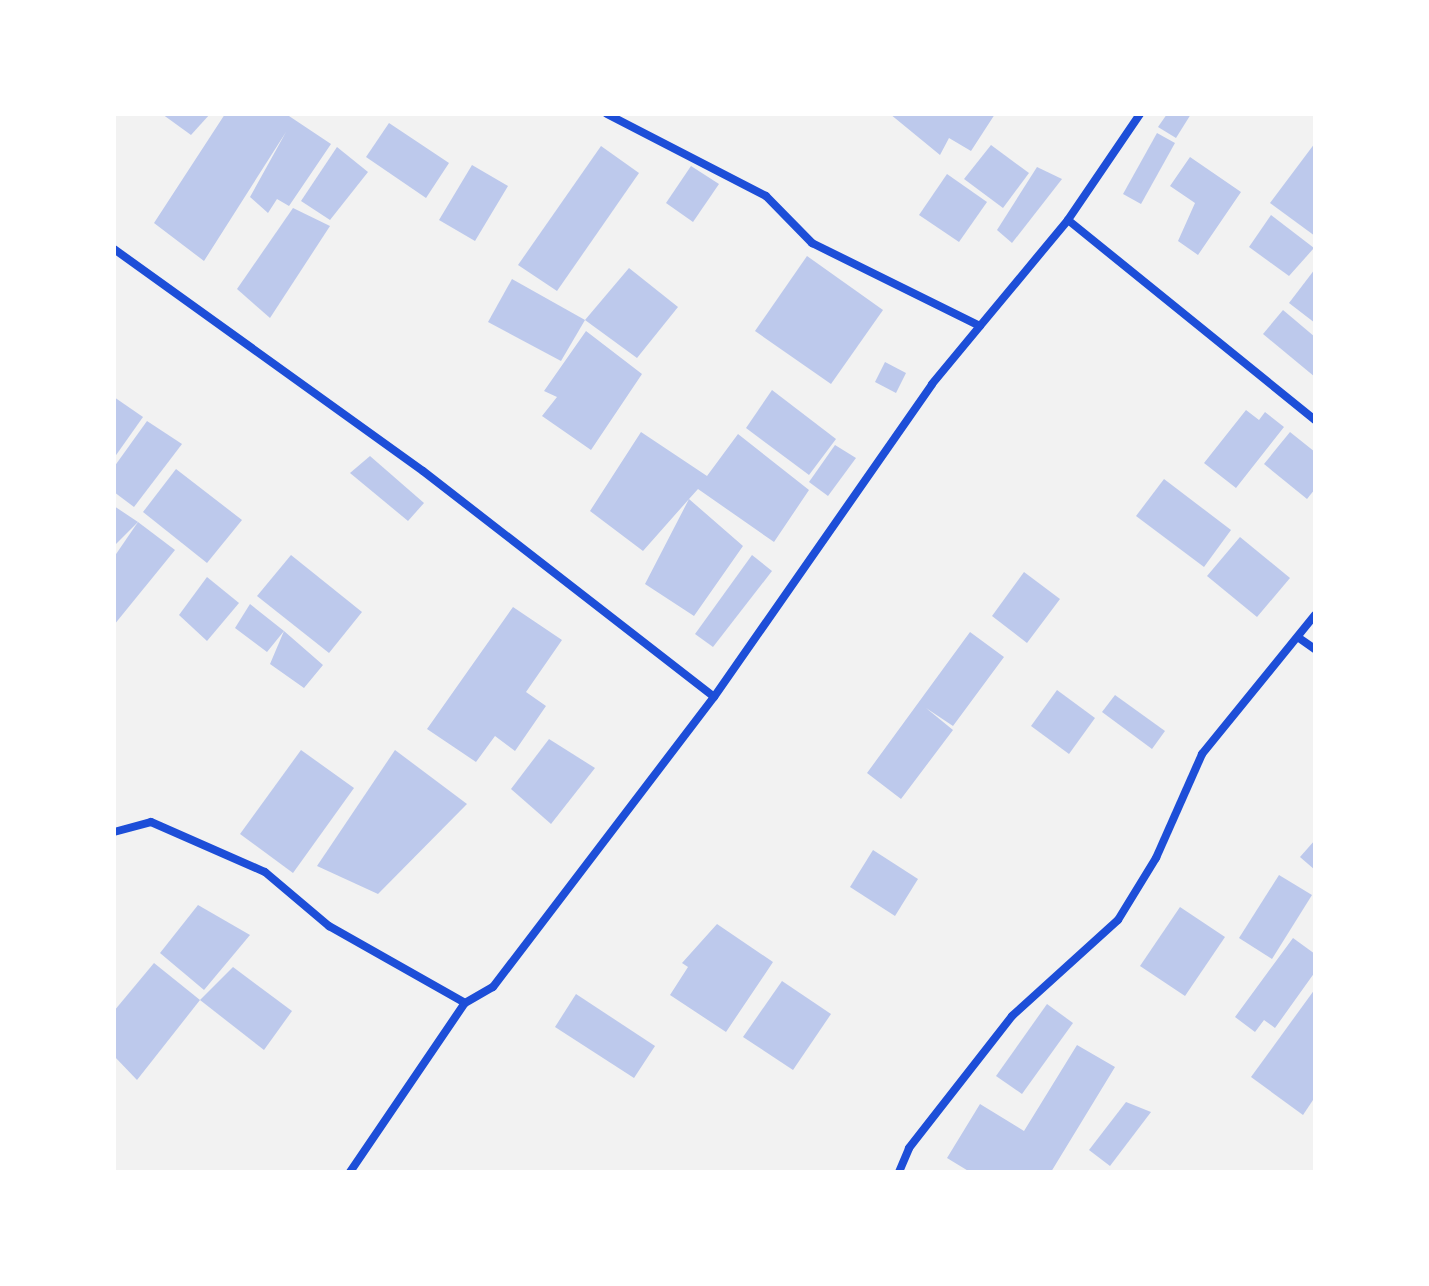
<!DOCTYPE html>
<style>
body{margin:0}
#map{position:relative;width:1429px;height:1286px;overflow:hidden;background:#f2f2f2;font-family:Mulish,sans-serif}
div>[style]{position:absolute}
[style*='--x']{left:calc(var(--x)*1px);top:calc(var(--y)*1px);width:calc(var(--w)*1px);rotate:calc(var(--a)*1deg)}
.building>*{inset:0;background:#bdc9ec}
.minor>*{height:8px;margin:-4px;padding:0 4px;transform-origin:4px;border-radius:4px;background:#1d4ed8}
span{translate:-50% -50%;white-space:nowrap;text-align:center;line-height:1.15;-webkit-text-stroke:6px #fff;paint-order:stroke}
.frame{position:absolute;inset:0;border:116px solid #fff;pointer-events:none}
</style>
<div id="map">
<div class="building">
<i style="clip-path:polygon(162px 114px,210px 114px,191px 135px)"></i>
<i style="clip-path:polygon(225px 114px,286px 114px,331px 144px,289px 206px,277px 199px,268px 213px,250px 197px,286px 132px,204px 261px,154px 223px)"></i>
<i style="clip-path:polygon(890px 114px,995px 114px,971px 151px,949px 138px,940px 155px)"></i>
<i style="clip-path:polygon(1167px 114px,1191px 114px,1176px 138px,1158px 127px)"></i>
<i style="clip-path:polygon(389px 123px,449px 163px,426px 198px,366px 157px)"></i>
<i style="clip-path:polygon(1157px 133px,1175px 143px,1141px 204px,1123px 194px)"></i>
<i style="clip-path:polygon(1315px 143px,1315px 236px,1270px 203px)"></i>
<i style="clip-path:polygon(991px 145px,1029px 173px,1003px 208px,964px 179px)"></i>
<i style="clip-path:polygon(601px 146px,639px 173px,557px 291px,518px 265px)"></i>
<i style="clip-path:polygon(337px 147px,368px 172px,330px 220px,301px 201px)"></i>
<i style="clip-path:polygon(1190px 157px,1241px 192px,1198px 255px,1178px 241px,1195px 203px,1170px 186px)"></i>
<i style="clip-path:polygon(472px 165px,508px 186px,475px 241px,439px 220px)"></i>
<i style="clip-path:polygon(691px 166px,719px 184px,693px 222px,666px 203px)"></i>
<i style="clip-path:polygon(1037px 167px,1062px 179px,1012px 243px,997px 230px)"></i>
<i style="clip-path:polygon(947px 174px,987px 202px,959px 242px,919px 215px)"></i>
<i style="clip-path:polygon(293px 208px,330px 226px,270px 318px,237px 289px)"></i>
<i style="clip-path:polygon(1271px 215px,1314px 248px,1289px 276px,1249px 247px)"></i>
<i style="clip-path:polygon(807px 256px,883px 310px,831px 384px,755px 331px)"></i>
<i style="clip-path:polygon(629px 268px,678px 307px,637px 358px,585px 320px)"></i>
<i style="clip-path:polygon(1315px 269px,1315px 323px,1289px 303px)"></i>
<i style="clip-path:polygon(512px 279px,585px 320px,561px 361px,488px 322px)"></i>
<i style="clip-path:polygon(1283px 310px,1315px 337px,1315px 377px,1263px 334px)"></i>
<i style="clip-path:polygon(586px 331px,642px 374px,591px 450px,542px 416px,557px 397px,544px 391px)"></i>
<i style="clip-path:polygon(885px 362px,906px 373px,896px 393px,875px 382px)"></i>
<i style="clip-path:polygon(772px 390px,836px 439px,809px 475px,746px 428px)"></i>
<i style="clip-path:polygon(114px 397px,143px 417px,114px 458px)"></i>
<i style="clip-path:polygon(1246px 410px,1259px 420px,1265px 412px,1284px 427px,1236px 488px,1204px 463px)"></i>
<i style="clip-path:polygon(147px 421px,182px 444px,134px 507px,114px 492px,114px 467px)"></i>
<i style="clip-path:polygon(641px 432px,707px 476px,738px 434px,809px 490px,774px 542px,698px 489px,689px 499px,743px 546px,694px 616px,645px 584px,689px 499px,643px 551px,590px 511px)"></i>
<i style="clip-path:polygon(1290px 432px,1315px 452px,1315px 489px,1307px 499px,1264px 464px)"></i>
<i style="clip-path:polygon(835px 445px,856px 458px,828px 496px,809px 482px)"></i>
<i style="clip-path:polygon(370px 456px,424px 503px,408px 521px,350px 473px)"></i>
<i style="clip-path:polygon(176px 469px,242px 520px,207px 563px,143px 512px)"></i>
<i style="clip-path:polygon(1164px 479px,1231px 530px,1204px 567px,1136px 516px)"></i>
<i style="clip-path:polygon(114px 506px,138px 522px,114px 546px)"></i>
<i style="clip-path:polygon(138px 522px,175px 550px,114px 625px,114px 557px)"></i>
<i style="clip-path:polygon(1240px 537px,1290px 578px,1257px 617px,1207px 576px)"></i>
<i style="clip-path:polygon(291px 555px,362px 612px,329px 653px,257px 596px)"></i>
<i style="clip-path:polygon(752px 555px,772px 571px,713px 647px,695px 634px)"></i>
<i style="clip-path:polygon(1024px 572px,1060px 599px,1027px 643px,992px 616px)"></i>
<i style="clip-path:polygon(207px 577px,239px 603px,207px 641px,179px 615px)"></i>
<i style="clip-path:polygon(250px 604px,284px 631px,323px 665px,304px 688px,270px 664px,284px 631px,267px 652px,235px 628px)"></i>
<i style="clip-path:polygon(513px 607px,562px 640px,526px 692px,546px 706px,515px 751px,495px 736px,476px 762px,427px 729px)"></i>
<i style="clip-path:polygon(970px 632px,1004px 657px,953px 726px,926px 708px,953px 730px,901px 799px,867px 773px)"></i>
<i style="clip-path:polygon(1057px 690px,1095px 718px,1069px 754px,1031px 726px)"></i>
<i style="clip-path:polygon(1115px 695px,1165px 731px,1152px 749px,1102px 712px)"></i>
<i style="clip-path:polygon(549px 739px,595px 768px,551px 824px,511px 789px)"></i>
<i style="clip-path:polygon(301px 750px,354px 788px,293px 873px,240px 834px)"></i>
<i style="clip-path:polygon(395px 750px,467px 804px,378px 894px,317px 866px)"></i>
<i style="clip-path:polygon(1315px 840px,1315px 870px,1300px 857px)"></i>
<i style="clip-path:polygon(873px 850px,918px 879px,895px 916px,850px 887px)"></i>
<i style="clip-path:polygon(1279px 875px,1312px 895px,1272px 959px,1239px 938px)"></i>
<i style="clip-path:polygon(198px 905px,250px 935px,204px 990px,160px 953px)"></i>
<i style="clip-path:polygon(1180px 907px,1225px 937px,1185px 996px,1140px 966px)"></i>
<i style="clip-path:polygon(717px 924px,773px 962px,726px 1032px,670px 995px,688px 967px,682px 963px)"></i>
<i style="clip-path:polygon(1293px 938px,1315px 954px,1315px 972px,1275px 1028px,1264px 1020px,1255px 1032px,1235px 1017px)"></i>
<i style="clip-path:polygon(154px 963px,200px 1000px,137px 1080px,114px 1056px,114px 1011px)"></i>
<i style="clip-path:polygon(233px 967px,292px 1011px,264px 1050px,200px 1000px)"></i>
<i style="clip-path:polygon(782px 981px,831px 1014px,793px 1070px,743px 1037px)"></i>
<i style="clip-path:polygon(1315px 989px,1315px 1097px,1303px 1115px,1251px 1077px)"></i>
<i style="clip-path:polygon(576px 994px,655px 1046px,634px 1078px,555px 1027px)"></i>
<i style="clip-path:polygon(1047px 1004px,1073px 1023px,1022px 1094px,996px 1076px)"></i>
<i style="clip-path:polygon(1077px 1045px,1115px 1067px,1051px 1172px,970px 1172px,947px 1158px,980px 1104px,1024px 1131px)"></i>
<i style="clip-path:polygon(1126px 1102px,1151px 1112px,1110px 1166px,1089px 1150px)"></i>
</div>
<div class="minor">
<i style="--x:607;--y:114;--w:179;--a:27.3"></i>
<i style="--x:766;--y:196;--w:66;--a:45.6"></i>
<i style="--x:812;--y:243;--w:187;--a:26.3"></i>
<i style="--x:980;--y:326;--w:138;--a:-50.3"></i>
<i style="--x:1140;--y:114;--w:128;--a:124.2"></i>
<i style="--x:1068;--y:220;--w:318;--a:39"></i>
<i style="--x:114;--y:249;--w:380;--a:35.7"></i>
<i style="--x:423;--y:471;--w:368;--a:37.8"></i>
<i style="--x:1299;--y:638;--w:19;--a:35"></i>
<i style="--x:114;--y:832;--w:38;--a:-15"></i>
<i style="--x:151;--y:822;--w:124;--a:23.7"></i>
<i style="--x:265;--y:872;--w:84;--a:40.2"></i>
<i style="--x:329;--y:926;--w:156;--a:29.5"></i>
<i style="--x:465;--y:1003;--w:32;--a:-30"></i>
<i style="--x:493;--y:987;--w:365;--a:-52.7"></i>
<i style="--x:714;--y:697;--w:381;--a:-55.1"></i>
<i style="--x:932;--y:384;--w:75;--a:-50.4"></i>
<i style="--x:350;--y:1172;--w:204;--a:-55.8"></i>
<i style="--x:899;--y:1172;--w:26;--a:-67"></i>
<i style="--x:909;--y:1148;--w:167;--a:-52"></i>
<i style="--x:1012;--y:1016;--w:143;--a:-42.2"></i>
<i style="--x:1118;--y:920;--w:73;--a:-58.5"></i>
<i style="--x:1156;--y:858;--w:114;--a:-66.1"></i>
<i style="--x:1202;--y:754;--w:179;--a:-50.9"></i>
</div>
<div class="frame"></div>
</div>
